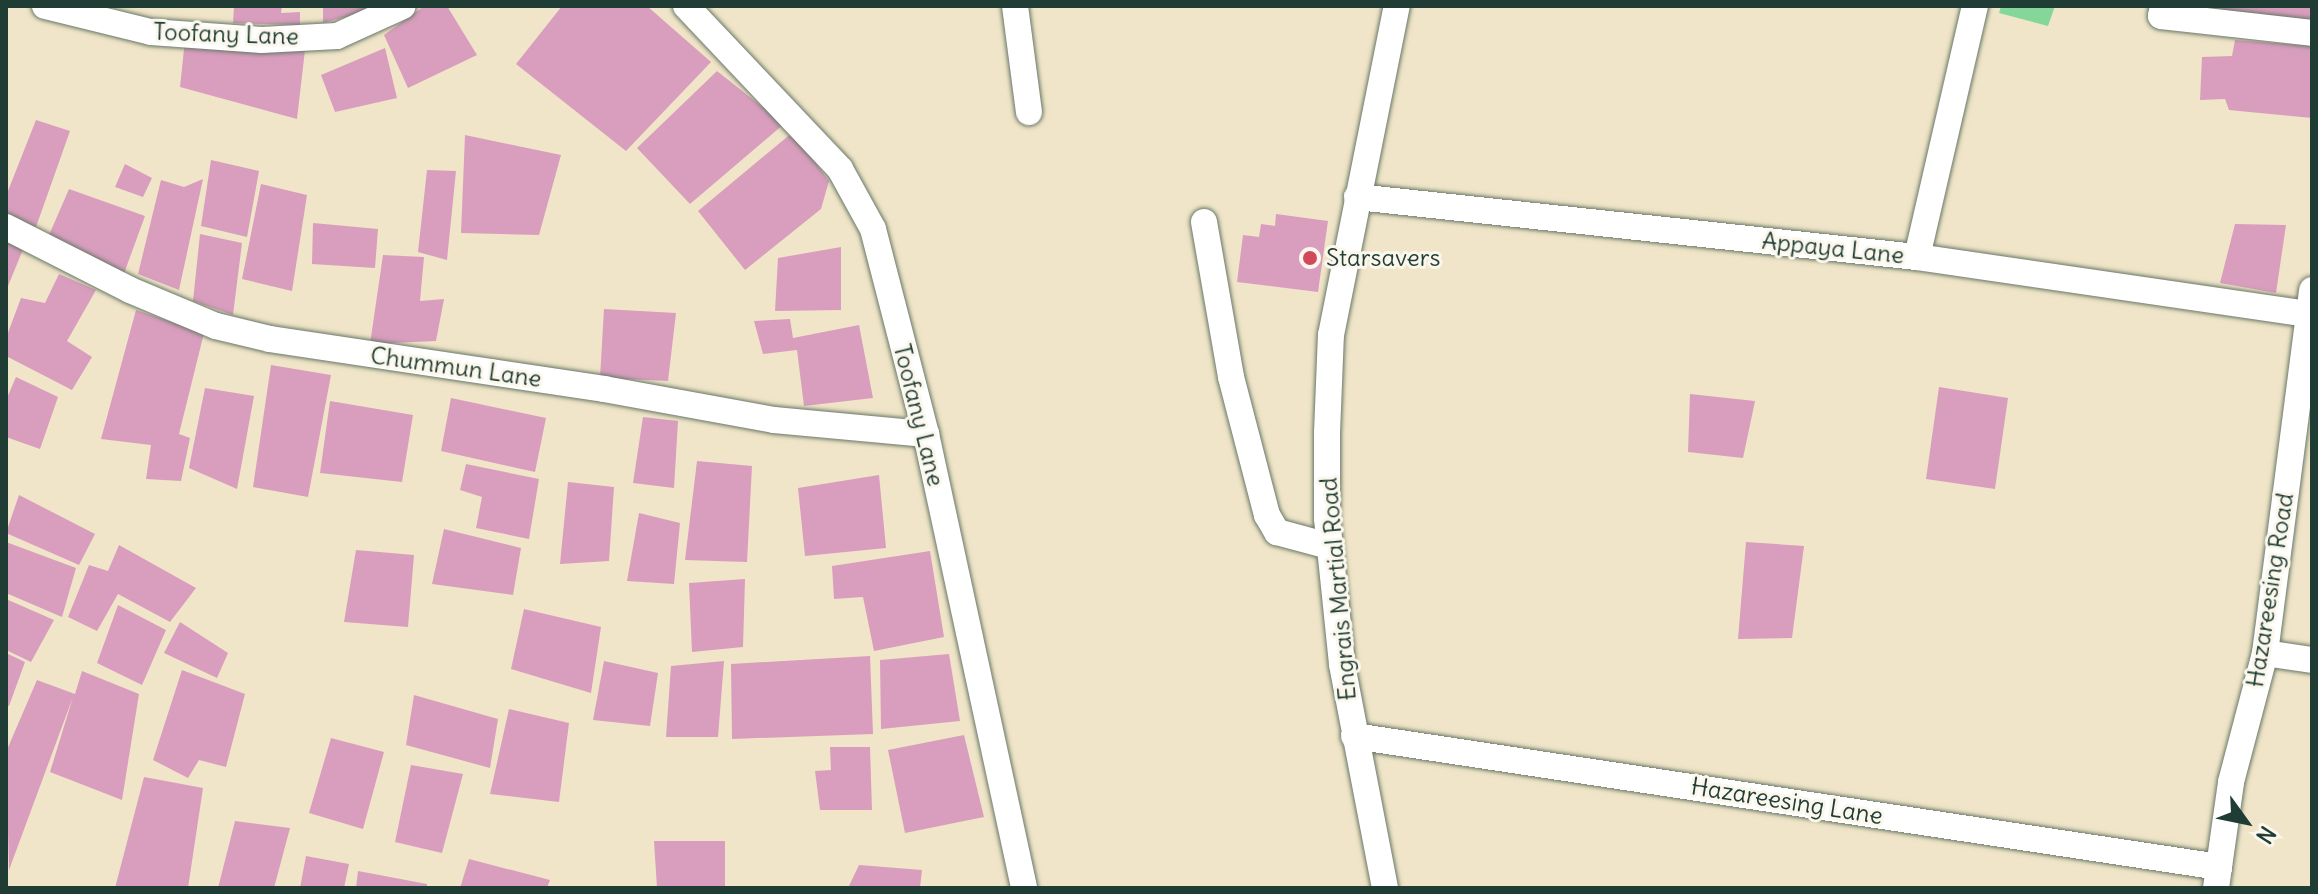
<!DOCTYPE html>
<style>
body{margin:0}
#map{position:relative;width:2318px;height:894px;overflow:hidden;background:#f0e5c8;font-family:Delius,sans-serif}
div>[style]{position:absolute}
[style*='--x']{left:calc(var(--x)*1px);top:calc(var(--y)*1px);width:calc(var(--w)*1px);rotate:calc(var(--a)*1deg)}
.green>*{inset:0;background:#84d799}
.building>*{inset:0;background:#d99ebe}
.roads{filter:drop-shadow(0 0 2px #687868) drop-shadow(0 0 2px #687868)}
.minor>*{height:26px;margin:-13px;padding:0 13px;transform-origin:13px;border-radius:13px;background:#fff}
.dots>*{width:22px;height:22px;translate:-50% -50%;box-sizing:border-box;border:4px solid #fbf7ec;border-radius:50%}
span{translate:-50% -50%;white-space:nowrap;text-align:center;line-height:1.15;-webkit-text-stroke:6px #fbf7ec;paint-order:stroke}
.street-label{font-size:24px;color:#1f3d34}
.poi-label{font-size:24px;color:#1f3d34}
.left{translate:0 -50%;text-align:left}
.frame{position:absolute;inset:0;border:8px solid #1f3d34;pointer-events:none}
.north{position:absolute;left:2206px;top:782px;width:80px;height:80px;-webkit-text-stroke:6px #fbf7ec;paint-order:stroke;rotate:123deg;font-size:22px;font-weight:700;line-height:32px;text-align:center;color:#1f3d34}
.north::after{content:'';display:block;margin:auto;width:28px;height:36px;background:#1f3d34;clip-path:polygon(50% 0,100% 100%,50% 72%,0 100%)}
</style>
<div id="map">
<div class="green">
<i style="clip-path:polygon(2001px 6px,2055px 6px,2048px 26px,1999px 13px)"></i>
</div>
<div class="building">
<i style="clip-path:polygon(234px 6px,282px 6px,281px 13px,300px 12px,300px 25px,233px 23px)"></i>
<i style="clip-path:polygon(323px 6px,386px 6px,323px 23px)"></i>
<i style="clip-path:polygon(424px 6px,447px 6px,477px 55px,408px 88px,384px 35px)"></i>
<i style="clip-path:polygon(562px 6px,647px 6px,711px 62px,626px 151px,516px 64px)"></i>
<i style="clip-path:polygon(2184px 6px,2312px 6px,2312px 29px)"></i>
<i style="clip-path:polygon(185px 40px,305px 50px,297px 119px,180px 87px)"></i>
<i style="clip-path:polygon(2235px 40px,2312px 46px,2312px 118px,2229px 110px,2225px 99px,2200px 100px,2202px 57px,2232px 56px)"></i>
<i style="clip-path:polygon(385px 48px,397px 98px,335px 112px,321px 75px)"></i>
<i style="clip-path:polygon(717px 71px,784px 124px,690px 204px,637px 148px)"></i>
<i style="clip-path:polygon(36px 120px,70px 131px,36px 227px,6px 217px,6px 196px)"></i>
<i style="clip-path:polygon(793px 132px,829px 181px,821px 209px,745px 270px,698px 211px)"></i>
<i style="clip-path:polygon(465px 135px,561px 155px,539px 235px,461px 233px)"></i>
<i style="clip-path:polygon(211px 160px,259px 171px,247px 237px,201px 226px)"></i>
<i style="clip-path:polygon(125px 164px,152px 178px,143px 197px,115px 187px)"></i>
<i style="clip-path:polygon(427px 170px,456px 171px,447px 260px,418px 252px)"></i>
<i style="clip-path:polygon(203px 179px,179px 290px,138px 274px,161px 180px,184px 187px)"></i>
<i style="clip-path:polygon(261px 184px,307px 195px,292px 291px,242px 279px)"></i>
<i style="clip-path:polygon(69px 189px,145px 216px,122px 279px,46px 242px)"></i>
<i style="clip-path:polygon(1276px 214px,1328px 221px,1318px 292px,1237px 282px,1243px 235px,1259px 237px,1261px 224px,1275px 226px)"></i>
<i style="clip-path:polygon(313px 223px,378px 229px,375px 268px,312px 264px)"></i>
<i style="clip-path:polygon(2235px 224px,2286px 225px,2276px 293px,2220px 283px)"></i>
<i style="clip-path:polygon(200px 234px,242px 243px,233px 315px,193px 301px)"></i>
<i style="clip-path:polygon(6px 239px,24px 247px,6px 291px)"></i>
<i style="clip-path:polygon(841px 247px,841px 310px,775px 311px,778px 258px)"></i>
<i style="clip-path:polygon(383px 255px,424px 257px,420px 301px,444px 299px,436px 341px,370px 344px)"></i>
<i style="clip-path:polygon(59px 274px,96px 290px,67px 341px,92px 357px,72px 390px,6px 356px,6px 338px,21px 298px,45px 303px)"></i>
<i style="clip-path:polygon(604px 309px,676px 313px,668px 381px,600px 378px)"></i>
<i style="clip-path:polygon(136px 310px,204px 333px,179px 434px,190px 438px,181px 481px,146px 479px,151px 445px,101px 439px)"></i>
<i style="clip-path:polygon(790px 319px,793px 338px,859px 325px,873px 398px,804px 406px,797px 350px,763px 354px,754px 321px)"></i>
<i style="clip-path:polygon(271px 365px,331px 375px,308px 497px,253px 487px)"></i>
<i style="clip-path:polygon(16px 377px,58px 397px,40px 449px,6px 437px,6px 400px)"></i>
<i style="clip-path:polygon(1939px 387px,2008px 398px,1995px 489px,1926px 479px)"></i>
<i style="clip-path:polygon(205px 388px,254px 396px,237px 489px,189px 468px)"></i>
<i style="clip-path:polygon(1690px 394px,1755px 401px,1743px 458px,1688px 452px)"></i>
<i style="clip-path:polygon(451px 398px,546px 418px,535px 472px,441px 451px)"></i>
<i style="clip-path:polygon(330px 401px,413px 415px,402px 482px,320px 473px)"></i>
<i style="clip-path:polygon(643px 417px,678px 421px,674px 488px,633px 483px)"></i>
<i style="clip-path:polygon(697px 461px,752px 466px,747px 562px,685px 560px)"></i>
<i style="clip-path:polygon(466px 464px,539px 479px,529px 539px,476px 528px,482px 497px,460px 490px)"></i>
<i style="clip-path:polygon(879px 475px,886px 548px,805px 556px,798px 488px)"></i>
<i style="clip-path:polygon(568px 482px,614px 487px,609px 561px,560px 564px)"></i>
<i style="clip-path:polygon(19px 495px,95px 534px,79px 565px,6px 533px)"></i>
<i style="clip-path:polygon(639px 513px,680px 523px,674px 584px,627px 581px)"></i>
<i style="clip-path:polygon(444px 529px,521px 548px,513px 595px,432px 584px)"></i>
<i style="clip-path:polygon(6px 542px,76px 568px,62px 617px,6px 593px)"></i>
<i style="clip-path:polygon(1746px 542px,1804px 546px,1792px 638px,1738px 639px)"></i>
<i style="clip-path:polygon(119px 545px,196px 588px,170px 622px,118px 594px,97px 631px,68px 617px,89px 565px,108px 571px)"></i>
<i style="clip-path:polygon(356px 550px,414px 555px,408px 627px,344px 622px)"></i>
<i style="clip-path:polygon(930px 551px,944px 637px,874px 651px,863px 597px,834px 599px,832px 566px)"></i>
<i style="clip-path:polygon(745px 579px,743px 647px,692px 652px,689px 583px)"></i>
<i style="clip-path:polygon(6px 599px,54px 620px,31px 662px,6px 650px)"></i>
<i style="clip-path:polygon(118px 605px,166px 630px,142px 685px,97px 663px)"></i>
<i style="clip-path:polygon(524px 609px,601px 627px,591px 693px,511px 669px)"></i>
<i style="clip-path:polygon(180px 622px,228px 653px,217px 678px,164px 653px)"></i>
<i style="clip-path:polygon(6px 653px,25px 662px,9px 706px,6px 705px)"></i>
<i style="clip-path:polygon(949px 654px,960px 721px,881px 729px,880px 660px)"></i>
<i style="clip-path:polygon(870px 656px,873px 734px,732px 739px,731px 664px)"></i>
<i style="clip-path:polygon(604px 661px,658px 673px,650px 726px,593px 720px)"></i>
<i style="clip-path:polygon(724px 661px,718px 737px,666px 737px,671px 666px)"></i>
<i style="clip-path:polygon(182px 670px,245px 694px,226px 767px,199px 760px,188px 778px,153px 760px)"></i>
<i style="clip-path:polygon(82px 671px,139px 694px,122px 800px,50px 772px,73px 697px,9px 870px,6px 752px,37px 680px,75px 694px)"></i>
<i style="clip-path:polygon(414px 695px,498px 719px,490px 768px,406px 745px)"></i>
<i style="clip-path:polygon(509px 709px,569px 723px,559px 802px,490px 794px)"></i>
<i style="clip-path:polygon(964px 735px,984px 817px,905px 833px,888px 750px)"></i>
<i style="clip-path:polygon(331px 738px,384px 752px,363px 829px,309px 813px)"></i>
<i style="clip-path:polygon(830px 747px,870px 747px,872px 810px,820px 810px,815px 771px,831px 770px)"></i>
<i style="clip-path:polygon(411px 765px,463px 774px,442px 853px,395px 842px)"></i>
<i style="clip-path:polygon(144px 777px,203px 788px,188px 888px,115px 888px)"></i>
<i style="clip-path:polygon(235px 821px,290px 828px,274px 888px,218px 888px)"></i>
<i style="clip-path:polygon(654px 841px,725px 841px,725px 888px,657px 888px)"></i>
<i style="clip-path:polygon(306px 856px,349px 864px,344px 888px,300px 888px)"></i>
<i style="clip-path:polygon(469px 859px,550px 880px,547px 888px,460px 888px)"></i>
<i style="clip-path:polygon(859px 865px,922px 870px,920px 888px,848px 888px)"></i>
<i style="clip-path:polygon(358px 871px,427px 884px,427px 888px,356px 888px)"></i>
</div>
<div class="roads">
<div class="minor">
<i style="--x:45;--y:6;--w:109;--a:13.8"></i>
<i style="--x:151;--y:32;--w:111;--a:4.1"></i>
<i style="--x:262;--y:40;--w:75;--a:-3.1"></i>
<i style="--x:337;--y:36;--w:72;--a:-24.4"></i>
<i style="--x:686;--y:6;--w:224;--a:46.6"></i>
<i style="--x:840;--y:169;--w:68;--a:61.2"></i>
<i style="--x:873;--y:229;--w:212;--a:75.5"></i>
<i style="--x:926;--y:434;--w:464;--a:77.8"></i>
<i style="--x:1015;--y:6;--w:107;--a:82.5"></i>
<i style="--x:2163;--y:6;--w:10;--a:101"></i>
<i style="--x:2161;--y:16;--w:152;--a:6.4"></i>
<i style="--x:1357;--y:197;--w:563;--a:6.12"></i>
<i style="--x:1917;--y:257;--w:395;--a:8.3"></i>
<i style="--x:1204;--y:222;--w:157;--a:80.1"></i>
<i style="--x:1231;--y:377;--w:143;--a:75.4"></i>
<i style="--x:1267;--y:515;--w:20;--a:60"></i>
<i style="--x:1277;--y:532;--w:54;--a:15.1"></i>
<i style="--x:6;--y:227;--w:139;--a:26.9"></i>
<i style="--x:130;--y:290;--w:93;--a:22.7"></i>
<i style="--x:216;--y:326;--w:56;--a:13.5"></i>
<i style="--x:270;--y:339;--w:338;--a:8.5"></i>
<i style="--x:604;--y:389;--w:173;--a:10.3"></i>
<i style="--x:774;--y:420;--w:153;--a:5.3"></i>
<i style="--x:1917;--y:257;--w:258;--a:-77"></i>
<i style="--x:2265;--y:653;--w:48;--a:8.5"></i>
<i style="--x:1354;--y:736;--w:875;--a:8.61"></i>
<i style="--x:1385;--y:888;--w:228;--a:-100.9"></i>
<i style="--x:1342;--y:664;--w:147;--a:-95.9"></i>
<i style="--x:1327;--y:518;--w:85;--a:-90"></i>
<i style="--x:1327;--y:433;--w:98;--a:-87.7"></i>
<i style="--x:1331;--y:335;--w:336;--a:-78.7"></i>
<i style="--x:2216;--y:888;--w:107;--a:-81.9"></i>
<i style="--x:2231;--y:782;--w:133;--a:-75.2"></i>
<i style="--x:2265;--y:653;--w:366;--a:-82.6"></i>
</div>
</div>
<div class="dots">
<i style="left:1310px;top:258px;background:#d1495b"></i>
</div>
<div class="street-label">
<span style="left:226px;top:34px;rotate:2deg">Toofany Lane</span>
<span style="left:1833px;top:248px;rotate:6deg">Appaya Lane</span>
<span style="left:456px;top:367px;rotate:8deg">Chummun Lane</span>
<span style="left:919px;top:415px;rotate:76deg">Toofany Lane</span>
<span style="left:1338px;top:589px;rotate:-95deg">Engrais Martial Road</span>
<span style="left:2270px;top:590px;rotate:-81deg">Hazareesing Road</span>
<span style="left:1787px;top:801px;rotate:9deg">Hazareesing Lane</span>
</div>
<div class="poi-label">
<span class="left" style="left:1326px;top:258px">Starsavers</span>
</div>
<div class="frame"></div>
<div class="north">N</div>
</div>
